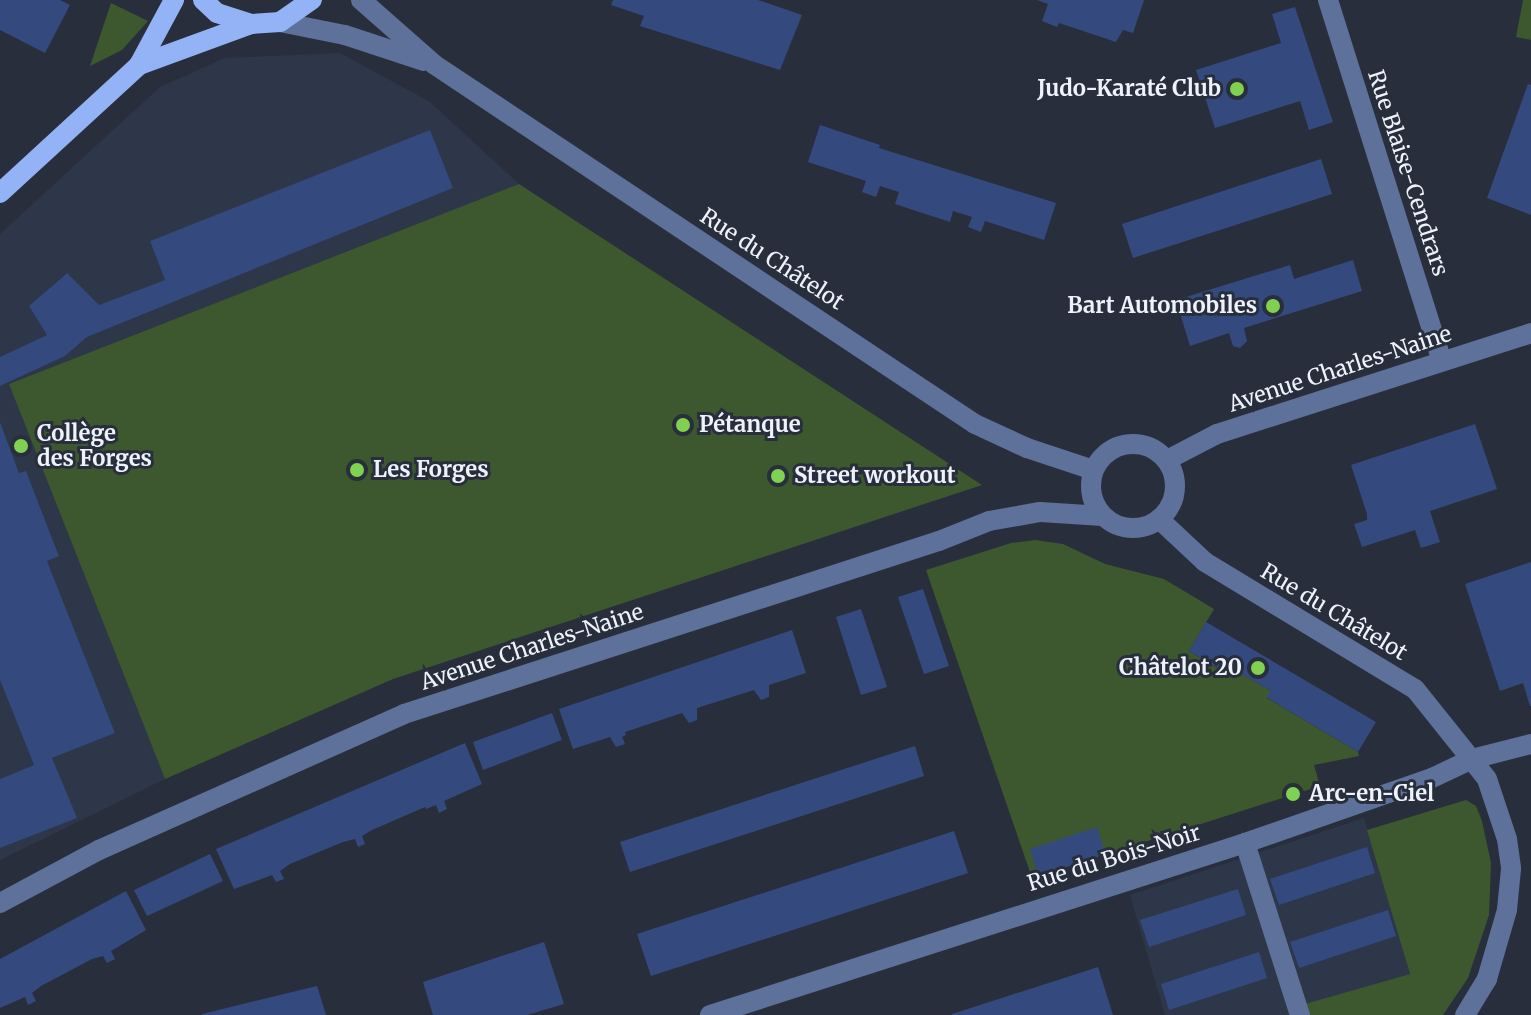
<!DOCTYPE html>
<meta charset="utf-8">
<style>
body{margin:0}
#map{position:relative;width:1531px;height:1015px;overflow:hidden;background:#282e3c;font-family:Merriweather,serif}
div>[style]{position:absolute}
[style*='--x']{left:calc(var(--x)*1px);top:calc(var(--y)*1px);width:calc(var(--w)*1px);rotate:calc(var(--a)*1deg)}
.built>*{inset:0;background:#2e374a}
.green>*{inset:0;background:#3d582f}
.building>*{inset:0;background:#344a7e}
.minor>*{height:20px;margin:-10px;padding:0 10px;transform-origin:10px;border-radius:10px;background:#5e719a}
.minor>.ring{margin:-10px;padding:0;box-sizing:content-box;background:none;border:20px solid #5e719a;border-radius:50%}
.major>*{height:20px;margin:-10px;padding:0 10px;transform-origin:10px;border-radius:10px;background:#94b3f6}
.dots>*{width:22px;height:22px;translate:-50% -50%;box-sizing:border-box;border:4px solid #282e3c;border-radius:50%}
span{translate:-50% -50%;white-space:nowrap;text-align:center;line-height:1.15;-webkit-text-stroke:6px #282e3c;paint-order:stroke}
.poi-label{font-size:22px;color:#edf2fb;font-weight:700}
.right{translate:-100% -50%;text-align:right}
.left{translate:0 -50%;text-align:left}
.street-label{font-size:22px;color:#edf2fb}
</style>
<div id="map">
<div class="built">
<i style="clip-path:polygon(340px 53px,430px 102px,519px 184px,9px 384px,165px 779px,0 860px,0 848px,76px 818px,52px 758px,115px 733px,47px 561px,59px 555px,26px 471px,19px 473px,0 422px,0 386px,65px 356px,87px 337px,453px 188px,430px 130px,150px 241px,165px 280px,99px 305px,66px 273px,29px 306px,47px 335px,0 357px,0 234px,160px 87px,225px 58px)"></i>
<i style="clip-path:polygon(0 680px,34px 765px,0 779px)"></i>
<i style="clip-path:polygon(1364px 818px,1410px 974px,1306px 1004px,1309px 1015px,1165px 1015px,1130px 895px)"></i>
</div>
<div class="green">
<i style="clip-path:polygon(1523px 0,1531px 0,1531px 40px,1516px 37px)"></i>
<i style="clip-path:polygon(111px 3px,148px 21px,122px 50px,90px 66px)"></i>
<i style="clip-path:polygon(519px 184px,982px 485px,393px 679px,165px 779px,9px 384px)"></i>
<i style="clip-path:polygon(1035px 540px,1063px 544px,1105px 564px,1164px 579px,1214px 609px,1189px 651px,1228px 675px,1233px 669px,1271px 691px,1267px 698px,1358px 752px,1359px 756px,1314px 765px,1320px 786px,1032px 878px,926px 570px,1011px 543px)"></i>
<i style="clip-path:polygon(1466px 800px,1476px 806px,1482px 821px,1491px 863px,1489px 915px,1468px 978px,1443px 1015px,1309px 1015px,1305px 1004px,1410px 974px,1367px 830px)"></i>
</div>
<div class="building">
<i style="clip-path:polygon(0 0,60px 0,70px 5px,45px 53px,0 30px)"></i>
<i style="clip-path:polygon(613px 0,758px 0,802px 15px,780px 70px,640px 26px,644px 16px,611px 5px)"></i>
<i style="clip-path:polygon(1037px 0,1144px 0,1133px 33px,1123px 30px,1116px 42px,1059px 23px,1057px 27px,1042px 21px,1048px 4px)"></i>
<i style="clip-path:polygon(1295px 7px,1333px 122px,1309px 130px,1300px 101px,1215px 128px,1196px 70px,1281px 43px,1272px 14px)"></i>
<i style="clip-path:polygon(1528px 84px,1531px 85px,1531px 215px,1487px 198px)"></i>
<i style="clip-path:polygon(820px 125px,880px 145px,879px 148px,1056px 203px,1044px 240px,985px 221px,981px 232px,968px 227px,972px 217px,953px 211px,950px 222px,895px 204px,899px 192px,880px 186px,876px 197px,862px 192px,866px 181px,808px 162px)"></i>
<i style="clip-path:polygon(430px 130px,453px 188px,87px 337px,65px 356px,0 386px,0 357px,47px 335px,29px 306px,67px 273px,99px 305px,165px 280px,150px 241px)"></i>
<i style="clip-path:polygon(1321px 159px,1332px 194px,1133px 258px,1122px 224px)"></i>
<i style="clip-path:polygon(1353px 260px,1362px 291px,1244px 328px,1247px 341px,1240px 348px,1233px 346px,1229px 333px,1190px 346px,1176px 300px,1290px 265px,1294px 279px)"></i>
<i style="clip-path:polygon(0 422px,19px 473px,26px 471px,59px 556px,47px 561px,115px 733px,52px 758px,77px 818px,0 848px,0 779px,34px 765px,0 680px)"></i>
<i style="clip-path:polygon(1475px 424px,1497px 489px,1430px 511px,1440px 542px,1421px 548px,1415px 530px,1362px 547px,1354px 524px,1367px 520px,1367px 514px,1351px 465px)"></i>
<i style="clip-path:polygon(1531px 562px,1531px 706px,1530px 706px,1523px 683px,1500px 691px,1465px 584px)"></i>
<i style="clip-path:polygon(923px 589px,949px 666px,924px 674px,898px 597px)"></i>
<i style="clip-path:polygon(861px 609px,887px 687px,861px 695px,836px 617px)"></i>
<i style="clip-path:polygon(1206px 622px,1376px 722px,1358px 752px,1266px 697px,1271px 691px,1233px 669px,1229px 675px,1189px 651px)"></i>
<i style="clip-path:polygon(792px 630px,806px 673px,769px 685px,769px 697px,761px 700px,754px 690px,697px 708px,697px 720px,689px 723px,682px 713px,625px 732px,626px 735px,622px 737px,625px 744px,616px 747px,610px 737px,573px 749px,559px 709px)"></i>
<i style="clip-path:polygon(552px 713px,562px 740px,483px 770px,473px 742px)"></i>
<i style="clip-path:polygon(465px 743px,482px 784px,444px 801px,447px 809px,439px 813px,436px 805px,426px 809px,425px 807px,372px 830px,362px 836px,365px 844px,358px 847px,355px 839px,343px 842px,290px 864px,280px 871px,284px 879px,276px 882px,272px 875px,234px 889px,216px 849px)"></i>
<i style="clip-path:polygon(915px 746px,924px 776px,630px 872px,620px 842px)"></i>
<i style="clip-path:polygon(1097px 827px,1105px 854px,1038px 876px,1030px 849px)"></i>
<i style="clip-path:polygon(954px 831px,968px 873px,651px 976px,637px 934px)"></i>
<i style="clip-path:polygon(1367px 847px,1375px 873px,1279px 905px,1270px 879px)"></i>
<i style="clip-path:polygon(210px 854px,223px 881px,147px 916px,134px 890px)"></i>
<i style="clip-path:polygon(1238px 889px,1246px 915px,1149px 947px,1140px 920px)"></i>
<i style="clip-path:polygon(126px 891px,146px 930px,111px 951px,115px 959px,107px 963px,103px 956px,92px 959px,41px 986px,32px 993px,36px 1001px,28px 1005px,25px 997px,0 1008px,0 959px)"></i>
<i style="clip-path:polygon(1388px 910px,1396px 936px,1299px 968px,1290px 942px)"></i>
<i style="clip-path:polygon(544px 942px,564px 1004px,527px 1015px,433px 1015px,423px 982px)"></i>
<i style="clip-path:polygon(1259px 952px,1267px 978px,1169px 1010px,1161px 984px)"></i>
<i style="clip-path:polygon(1098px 967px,1113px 1015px,952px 1015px,952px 1014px)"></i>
<i style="clip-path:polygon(317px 986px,326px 1015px,202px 1015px,202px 1014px)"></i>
</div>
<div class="minor">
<i style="--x:361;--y:0;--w:98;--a:41.3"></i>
<i style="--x:435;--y:65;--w:648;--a:33.62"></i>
<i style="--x:975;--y:424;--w:57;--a:24.8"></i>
<i style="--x:1027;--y:448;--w:70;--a:18.4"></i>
<i style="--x:1328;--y:0;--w:379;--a:72.5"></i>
<i style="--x:280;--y:22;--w:66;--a:11.3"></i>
<i style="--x:345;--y:35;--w:83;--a:18.2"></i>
<i class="ring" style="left:1091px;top:444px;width:64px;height:64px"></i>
<i style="--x:1167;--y:460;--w:56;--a:-27.5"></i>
<i style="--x:1217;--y:434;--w:330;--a:-17.8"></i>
<i style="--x:1159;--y:519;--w:63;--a:43.1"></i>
<i style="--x:1205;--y:562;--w:245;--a:31.2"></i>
<i style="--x:1415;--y:689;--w:115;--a:51.3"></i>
<i style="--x:1487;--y:779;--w:63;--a:71.6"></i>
<i style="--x:1507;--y:839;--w:30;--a:82"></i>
<i style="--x:1511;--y:869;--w:41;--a:95.6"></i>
<i style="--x:1507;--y:910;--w:72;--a:106.2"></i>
<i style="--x:1487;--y:979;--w:42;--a:121.4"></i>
<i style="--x:1245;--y:843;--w:181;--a:72.3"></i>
<i style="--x:0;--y:903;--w:112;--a:-28.2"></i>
<i style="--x:99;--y:850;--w:334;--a:-24"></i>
<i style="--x:404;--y:714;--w:562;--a:-17.92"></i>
<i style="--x:939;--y:541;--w:54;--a:-21.8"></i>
<i style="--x:989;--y:521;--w:52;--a:-10"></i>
<i style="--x:1040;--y:512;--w:63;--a:3.6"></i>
<i style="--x:710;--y:1015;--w:562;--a:-17.82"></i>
<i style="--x:1245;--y:843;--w:198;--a:-19.2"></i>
<i style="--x:1432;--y:778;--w:44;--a:-25.4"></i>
<i style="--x:1472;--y:759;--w:61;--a:-14.3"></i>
</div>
<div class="major">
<i style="--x:203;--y:0;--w:19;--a:43"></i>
<i style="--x:217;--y:13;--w:36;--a:18"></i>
<i style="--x:251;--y:24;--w:29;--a:-4"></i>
<i style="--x:280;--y:22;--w:39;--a:-35"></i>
<i style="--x:139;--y:65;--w:119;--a:-20.1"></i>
<i style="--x:0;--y:193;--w:189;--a:-42.6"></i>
<i style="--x:139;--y:65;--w:74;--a:-61.7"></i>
</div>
<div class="dots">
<i style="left:1237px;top:89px;background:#80d052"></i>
<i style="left:1273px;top:306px;background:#80d052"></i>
<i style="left:683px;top:425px;background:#80d052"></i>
<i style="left:21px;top:446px;background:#80d052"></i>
<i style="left:357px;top:470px;background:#80d052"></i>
<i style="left:778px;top:476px;background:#80d052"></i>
<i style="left:1258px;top:668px;background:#80d052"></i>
<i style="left:1293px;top:794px;background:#80d052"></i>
</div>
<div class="poi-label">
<span class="right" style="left:1221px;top:89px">Judo-Karaté Club</span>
<span class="right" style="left:1257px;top:306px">Bart Automobiles</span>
<span class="left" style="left:699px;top:425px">Pétanque</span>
<span class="left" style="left:37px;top:446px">Collège<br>des Forges</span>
<span class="left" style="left:373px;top:470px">Les Forges</span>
<span class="left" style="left:794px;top:476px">Street workout</span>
<span class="right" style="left:1242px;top:668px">Châtelot 20</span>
<span class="left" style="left:1309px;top:794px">Arc-en-Ciel</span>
</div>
<div class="street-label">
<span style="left:1408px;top:173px;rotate:72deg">Rue Blaise-Cendrars</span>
<span style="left:772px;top:259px;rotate:33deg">Rue du Châtelot</span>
<span style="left:1340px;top:369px;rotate:-18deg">Avenue Charles-Naine</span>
<span style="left:1334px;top:612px;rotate:31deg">Rue du Châtelot</span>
<span style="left:532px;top:647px;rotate:-18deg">Avenue Charles-Naine</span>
<span style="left:1114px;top:858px;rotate:-17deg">Rue du Bois-Noir</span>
</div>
</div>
